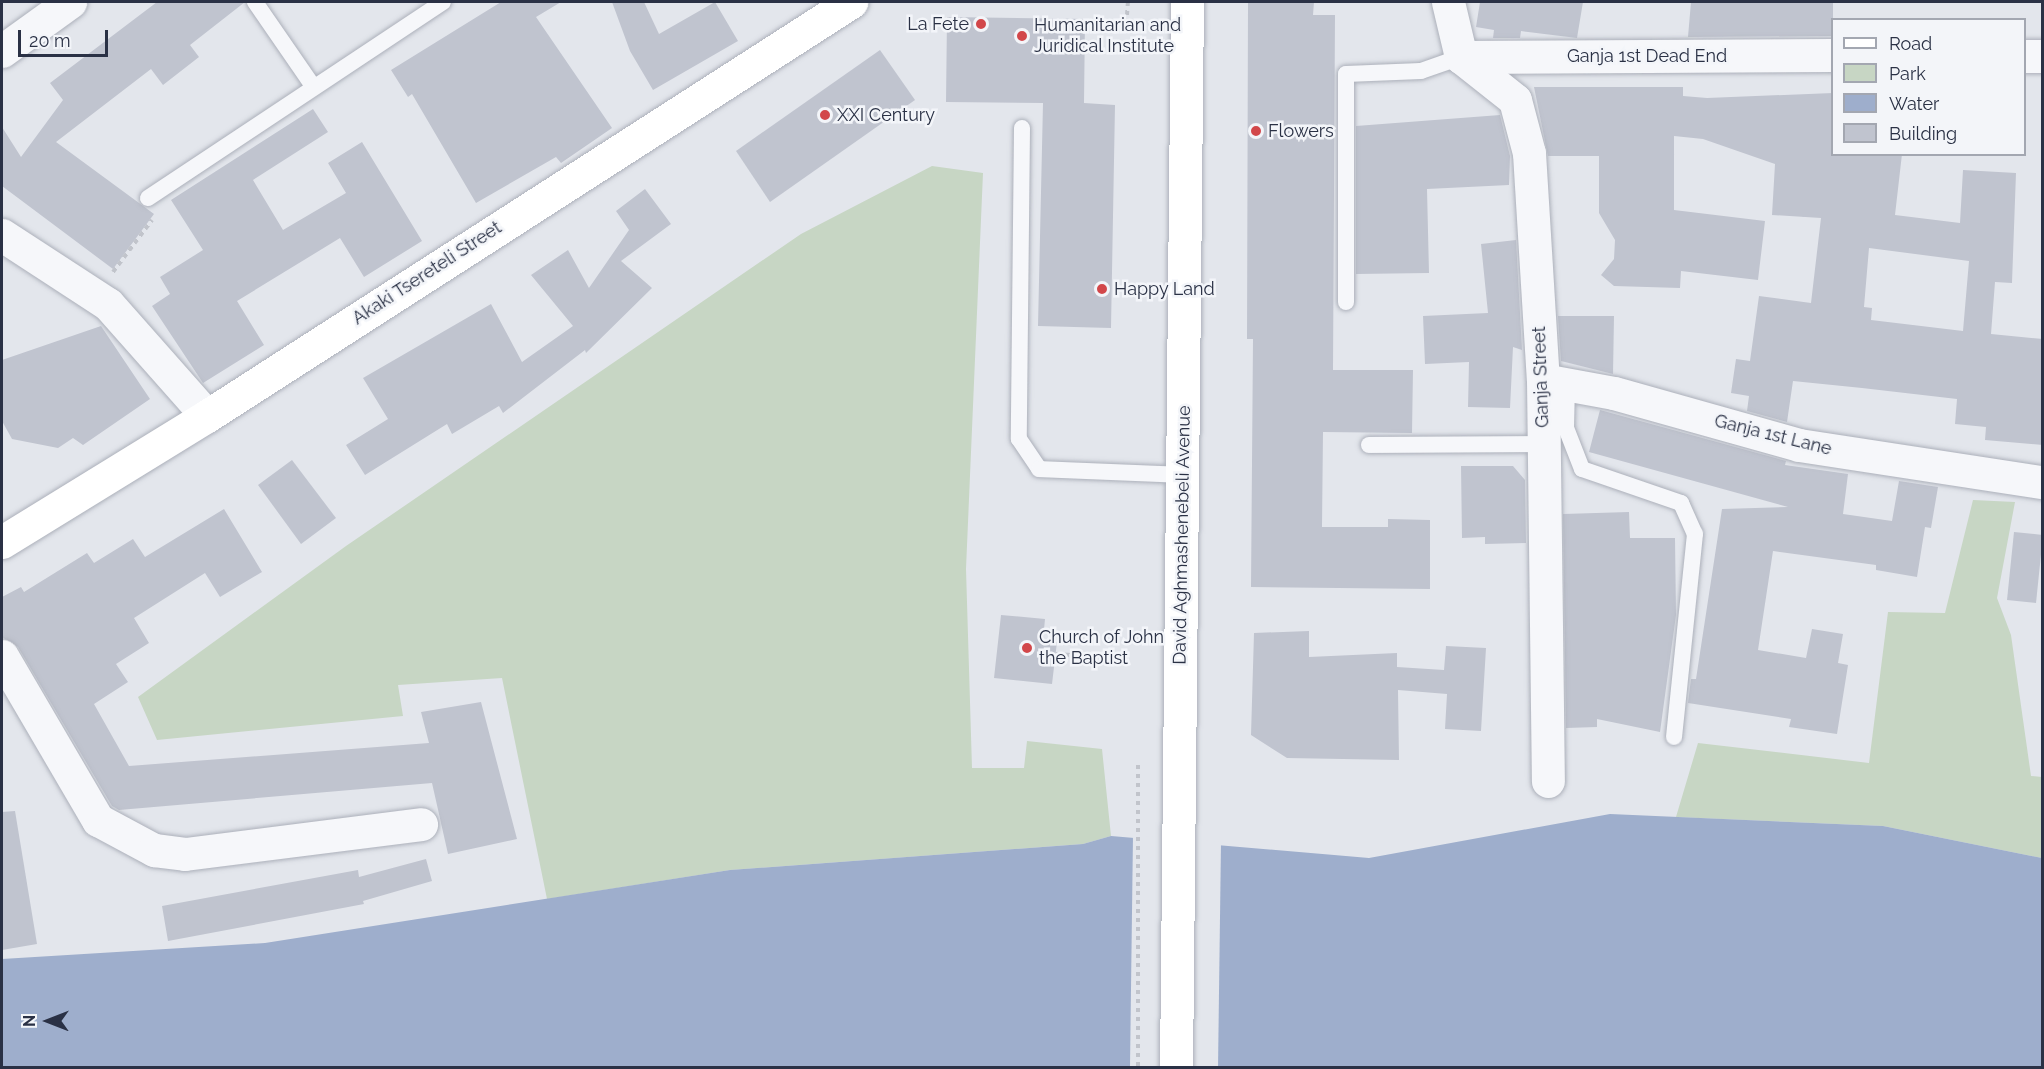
<!DOCTYPE html>
<style>
body{margin:0}
#map{position:relative;width:2044px;height:1069px;overflow:hidden;background:#e3e6ec;font-family:Raleway,sans-serif}
div>[style]{position:absolute}
[style*='--x']{left:calc(var(--x)*1px);top:calc(var(--y)*1px);width:calc(var(--w)*1px);rotate:calc(var(--a)*1deg)}
.green>*{inset:0;background:#c7d6c4}
.water>*{inset:0;background:#9eaecc}
.pier>*{inset:0;background:#e3e6ec}
.building>*{inset:0;background:#c0c4cf}
.path>*{height:4px;margin-top:-2px;transform-origin:0;background:repeating-linear-gradient(90deg,#c1c4cb 0 4.5px,transparent 0 9px)}
.roads{filter:drop-shadow(0 0 2px #acb0ba) drop-shadow(0 0 2px #acb0ba)}
.lane>*{height:16px;margin:-8px;padding:0 8px;transform-origin:8px;border-radius:8px;background:#f6f7fa}
.street>*{height:33px;margin:-16.5px;padding:0 16.5px;transform-origin:16.5px;border-radius:16.5px;background:#f6f7fa}
.secondary>*{height:33px;margin:-16.5px;padding:0 16.5px;transform-origin:16.5px;border-radius:16.5px;background:#fff}
.dots>*{width:16px;height:16px;translate:-50% -50%;box-sizing:border-box;border:3px solid #f3f5f9;border-radius:50%}
span{translate:-50% -50%;white-space:nowrap;text-align:center;line-height:1.15;-webkit-text-stroke:5px #f3f5f9;paint-order:stroke}
.poi-label{font-size:18px;color:#2a3145}
.right{translate:-100% -50%;text-align:right}
.left{translate:0 -50%;text-align:left}
.street-label{font-size:18px;color:#2a3145}
.frame{position:absolute;inset:0;border:3px solid #2a3145;pointer-events:none}
.legend{position:absolute;left:1831px;top:18px;width:195px;height:138px;box-sizing:border-box;background:#f3f5f9;border:2px solid #a3a7b1;margin:0;padding:8px 10px;list-style:none;font-size:18px;color:#2a3145}
.legend li{display:flex;align-items:center;gap:12px;height:30px}
.legend b{width:30px;border:2px solid #a3a7b1}
.north{position:absolute;left:18px;top:991px;width:60px;height:60px;-webkit-text-stroke:4px #f3f5f9;paint-order:stroke;rotate:270deg;font-size:16px;font-weight:700;line-height:24px;text-align:center;color:#2a3145}
.north::after{content:'';display:block;margin:auto;width:21px;height:27px;background:#2a3145;clip-path:polygon(50% 0,100% 100%,50% 72%,0 100%)}
.scale{position:absolute;left:18px;top:30px;width:90px;height:27px;box-sizing:border-box;border:3px solid #2a3145;border-top:0;padding-left:8px;font-size:18px;line-height:21px;white-space:nowrap;color:#2a3145;-webkit-text-stroke:4px #f3f5f9;paint-order:stroke}
</style>
<div id="map">
<div class="green">
<i style="clip-path:polygon(932px 166px,983px 173px,966px 569px,972px 768px,1024px 768px,1027px 741px,1102px 749px,1111px 836px,1083px 844px,730px 870px,547px 899px,502px 678px,398px 685px,403px 716px,157px 740px,138px 697px,346px 546px,801px 234px)"></i>
<i style="clip-path:polygon(1973px 500px,2015px 502px,1997px 598px,2011px 635px,2031px 776px,2042px 777px,2042px 858px,1883px 826px,1676px 817px,1698px 743px,1869px 763px,1888px 612px,1945px 613px)"></i>
</div>
<div class="water">
<i style="clip-path:polygon(1610px 814px,1883px 826px,2042px 858px,2042px 1067px,2px 1068px,2px 959px,265px 943px,730px 870px,1083px 844px,1111px 836px,1369px 858px)"></i>
</div>
<div class="pier">
<i style="clip-path:polygon(1133px 835px,1221px 842px,1218px 1068px,1130px 1067px)"></i>
</div>
<div class="building">
<i style="clip-path:polygon(157px 2px,245px 2px,190px 45px,199px 57px,163px 85px,151px 69px,56px 142px,154px 214px,113px 269px,2px 186px,2px 127px,21px 157px,63px 100px,50px 83px)"></i>
<i style="clip-path:polygon(501px 2px,561px 2px,536px 17px,612px 128px,561px 163px,556px 157px,476px 203px,412px 94px,408px 97px,391px 70px)"></i>
<i style="clip-path:polygon(612px 2px,644px 2px,659px 34px,715px 2px,738px 41px,653px 90px,630px 51px)"></i>
<i style="clip-path:polygon(1248px 2px,1314px 2px,1313px 15px,1335px 15px,1333px 370px,1413px 370px,1412px 433px,1323px 432px,1322px 527px,1388px 527px,1388px 519px,1430px 520px,1430px 589px,1251px 587px,1253px 339px,1247px 339px)"></i>
<i style="clip-path:polygon(1480px 2px,1583px 2px,1577px 38px,1521px 31px,1520px 38px,1493px 38px,1494px 30px,1476px 27px)"></i>
<i style="clip-path:polygon(1691px 2px,1833px 2px,1833px 36px,1688px 37px)"></i>
<i style="clip-path:polygon(947px 17px,1085px 19px,1084px 103px,1115px 105px,1111px 328px,1038px 326px,1043px 103px,946px 102px)"></i>
<i style="clip-path:polygon(880px 50px,915px 100px,770px 202px,736px 151px)"></i>
<i style="clip-path:polygon(evenodd,1534px 87px,1683px 87px,1683px 96px,1707px 98px,1833px 93px,1833px 154px,1902px 154px,1895px 215px,1960px 223px,1963px 170px,2016px 173px,2012px 283px,1995px 282px,1991px 334px,2043px 339px,2043px 445px,1985px 440px,1986px 427px,1955px 424px,1957px 399px,1862px 388px,1793px 381px,1787px 422px,1747px 411px,1749px 396px,1731px 393px,1736px 359px,1750px 361px,1759px 296px,1811px 303px,1821px 218px,1772px 215px,1775px 164px,1703px 139px,1674px 136px,1674px 210px,1765px 221px,1758px 280px,1681px 271px,1680px 288px,1614px 286px,1601px 275px,1614px 259px,1615px 240px,1599px 213px,1599px 156px,1548px 156px,1534px 87px,1869px 248px,1969px 261px,1963px 331px,1871px 320px,1872px 308px,1864px 307px,1869px 248px)"></i>
<i style="clip-path:polygon(313px 109px,328px 132px,253px 180px,283px 230px,346px 193px,328px 163px,362px 142px,422px 241px,364px 277px,340px 238px,237px 301px,264px 345px,203px 383px,152px 306px,170px 294px,160px 277px,203px 250px,171px 200px)"></i>
<i style="clip-path:polygon(1500px 115px,1510px 156px,1509px 185px,1427px 189px,1429px 273px,1356px 274px,1356px 126px)"></i>
<i style="clip-path:polygon(645px 189px,671px 224px,621px 261px,652px 288px,586px 353px,585px 350px,503px 413px,499px 406px,452px 434px,447px 424px,365px 475px,346px 445px,388px 419px,363px 378px,491px 304px,522px 362px,573px 326px,531px 275px,568px 250px,589px 288px,629px 230px,616px 211px)"></i>
<i style="clip-path:polygon(1516px 240px,1522px 350px,1513px 347px,1510px 408px,1468px 407px,1469px 362px,1425px 364px,1423px 316px,1488px 313px,1481px 244px)"></i>
<i style="clip-path:polygon(1558px 316px,1614px 316px,1613px 374px,1561px 361px)"></i>
<i style="clip-path:polygon(101px 326px,150px 399px,83px 445px,73px 438px,58px 448px,12px 439px,2px 421px,2px 360px)"></i>
<i style="clip-path:polygon(1600px 410px,1786px 461px,1785px 465px,1848px 474px,1843px 514px,1892px 521px,1899px 481px,1938px 487px,1931px 528px,1925px 527px,1917px 577px,1876px 570px,1876px 565px,1773px 551px,1758px 650px,1806px 658px,1812px 629px,1843px 634px,1838px 663px,1848px 665px,1837px 734px,1789px 727px,1791px 719px,1688px 703px,1691px 679px,1696px 679px,1722px 509px,1788px 507px,1589px 452px)"></i>
<i style="clip-path:polygon(292px 460px,336px 518px,301px 544px,258px 485px)"></i>
<i style="clip-path:polygon(1461px 466px,1513px 466px,1525px 480px,1526px 543px,1485px 544px,1485px 537px,1462px 538px)"></i>
<i style="clip-path:polygon(224px 509px,262px 572px,220px 597px,205px 573px,134px 618px,149px 643px,116px 664px,128px 682px,94px 704px,129px 766px,429px 743px,421px 712px,481px 702px,517px 839px,448px 854px,432px 783px,119px 810px,112px 806px,18px 647px,2px 637px,2px 597px,21px 587px,24px 592px,87px 553px,94px 563px,133px 539px,145px 557px)"></i>
<i style="clip-path:polygon(1629px 512px,1630px 538px,1675px 538px,1676px 615px,1660px 732px,1597px 719px,1597px 727px,1566px 728px,1563px 514px)"></i>
<i style="clip-path:polygon(2014px 532px,2043px 535px,2036px 603px,2007px 600px)"></i>
<i style="clip-path:polygon(1001px 615px,1045px 619px,1043px 640px,1057px 642px,1052px 684px,994px 678px)"></i>
<i style="clip-path:polygon(1309px 631px,1309px 657px,1397px 653px,1397px 667px,1444px 670px,1446px 646px,1486px 648px,1481px 731px,1445px 729px,1447px 694px,1398px 690px,1399px 760px,1287px 758px,1251px 735px,1254px 633px)"></i>
<i style="clip-path:polygon(15px 811px,37px 944px,2px 950px,2px 812px)"></i>
<i style="clip-path:polygon(426px 859px,432px 881px,363px 901px,364px 904px,168px 941px,162px 906px,358px 870px,359px 877px)"></i>
</div>
<div class="path">
<i style="--x:1127;--y:15;--w:13;--a:-86"></i>
<i style="--x:113;--y:272;--w:65;--a:-53.1"></i>
<i style="--x:1056;--y:654;--w:60;--a:3.8"></i>
<i style="--x:1138;--y:765;--w:303;--a:90"></i>
</div>
<div class="roads">
<div class="lane">
<i style="--x:255;--y:2;--w:102;--a:55.4"></i>
<i style="--x:1022;--y:128;--w:311;--a:90.6"></i>
<i style="--x:1019;--y:439;--w:36;--a:56"></i>
<i style="--x:1039;--y:469;--w:144;--a:2.4"></i>
<i style="--x:148;--y:198;--w:354;--a:-33.6"></i>
<i style="--x:1346;--y:302;--w:228;--a:-90"></i>
<i style="--x:1346;--y:74;--w:75;--a:-2.3"></i>
<i style="--x:1421;--y:71;--w:42;--a:-19.3"></i>
<i style="--x:1567;--y:384;--w:44;--a:91.3"></i>
<i style="--x:1566;--y:428;--w:44;--a:68.7"></i>
<i style="--x:1582;--y:469;--w:105;--a:19"></i>
<i style="--x:1681;--y:503;--w:34;--a:66"></i>
<i style="--x:1695;--y:534;--w:204;--a:95.9"></i>
<i style="--x:1369;--y:445;--w:175;--a:-0.3"></i>
</div>
<div class="street">
<i style="--x:1448;--y:2;--w:57;--a:76.7"></i>
<i style="--x:1461;--y:57;--w:69;--a:38.5"></i>
<i style="--x:1515;--y:100;--w:55;--a:75.2"></i>
<i style="--x:1529;--y:153;--w:227;--a:86.5"></i>
<i style="--x:1543;--y:380;--w:401;--a:89.3"></i>
<i style="--x:2;--y:51;--w:84;--a:-35.8"></i>
<i style="--x:2024;--y:56;--w:18;--a:0"></i>
<i style="--x:1461;--y:57;--w:371;--a:-0.3"></i>
<i style="--x:2;--y:235;--w:126;--a:33.1"></i>
<i style="--x:108;--y:304;--w:149;--a:48.5"></i>
<i style="--x:1543;--y:380;--w:72;--a:10.4"></i>
<i style="--x:1614;--y:393;--w:192;--a:15.7"></i>
<i style="--x:1799;--y:445;--w:246;--a:8.7"></i>
<i style="--x:2;--y:656;--w:190;--a:59.7"></i>
<i style="--x:98;--y:820;--w:64;--a:28.2"></i>
<i style="--x:154;--y:850;--w:31;--a:7"></i>
<i style="--x:185;--y:854;--w:238;--a:-7.2"></i>
</div>
<div class="secondary">
<i style="--x:2;--y:542;--w:241;--a:-31.6"></i>
<i style="--x:207;--y:416;--w:766;--a:-32.74"></i>
<i style="--x:1176;--y:1068;--w:1066;--a:-89.41"></i>
</div>
</div>
<div class="dots">
<i style="left:981px;top:24px;background:#d2474a"></i>
<i style="left:1022px;top:36px;background:#d2474a"></i>
<i style="left:825px;top:115px;background:#d2474a"></i>
<i style="left:1256px;top:131px;background:#d2474a"></i>
<i style="left:1102px;top:289px;background:#d2474a"></i>
<i style="left:1027px;top:648px;background:#d2474a"></i>
</div>
<div class="poi-label">
<span class="right" style="left:969px;top:24px">La Fete</span>
<span class="left" style="left:1034px;top:36px">Humanitarian and<br>Juridical Institute</span>
<span class="left" style="left:837px;top:115px">XXI Century</span>
<span class="left" style="left:1268px;top:131px">Flowers</span>
<span class="left" style="left:1114px;top:289px">Happy Land</span>
<span class="left" style="left:1039px;top:648px">Church of John<br>the Baptist</span>
</div>
<div class="street-label">
<span style="left:1647px;top:56px">Ganja 1st Dead End</span>
<span style="left:427px;top:273px;rotate:-33deg">Akaki Tsereteli Street</span>
<span style="left:1541px;top:377px;rotate:-92deg">Ganja Street</span>
<span style="left:1773px;top:435px;rotate:14deg">Ganja 1st Lane</span>
<span style="left:1182px;top:535px;rotate:-89deg">David Aghmashenebeli Avenue</span>
</div>
<div class="frame"></div>
<ul class="legend">
<li><b style="height:8px;background:#fff"></b>Road</li>
<li><b style="height:16px;background:#c7d6c4"></b>Park</li>
<li><b style="height:16px;background:#9eaecc"></b>Water</li>
<li><b style="height:16px;background:#c0c4cf"></b>Building</li>
</ul>
<div class="north">N</div>
<div class="scale">20 m</div>
</div>
